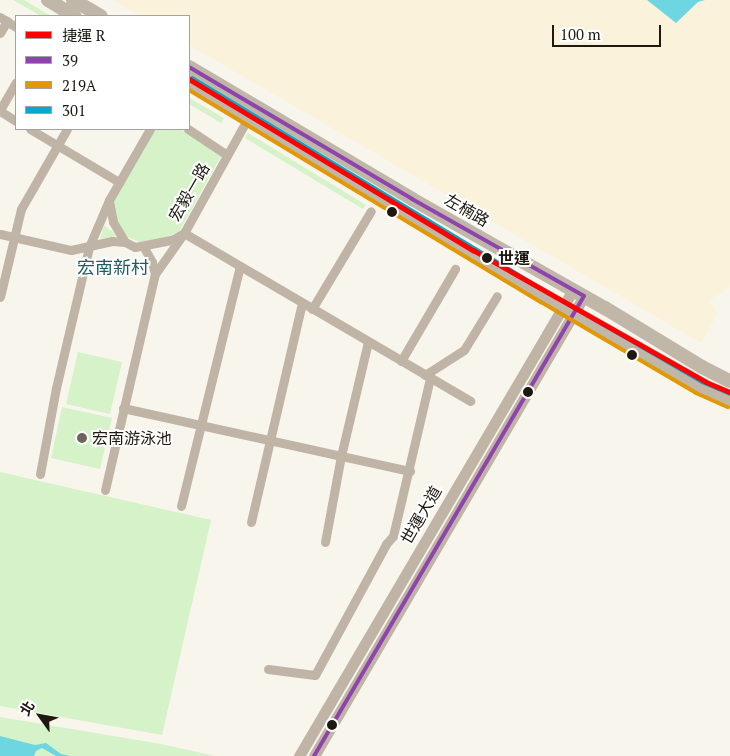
<!DOCTYPE html>
<meta charset="utf-8">
<style>
body{margin:0}
#map{position:relative;width:730px;height:756px;overflow:hidden;background:#f8f5ec;font-family:"PT Serif","Noto Sans TC",serif}
div>[style]{position:absolute}
[style*='--x']{left:calc(var(--x)*1px);top:calc(var(--y)*1px);width:calc(var(--w)*1px);rotate:calc(var(--a)*1deg)}
.built>*{inset:0;background:#fbf2db}
.green>*{inset:0;background:#d6f2c8}
.water>*{inset:0;background:#6dd6e0}
.minor>*{height:9px;margin:-4.5px;padding:0 4.5px;transform-origin:4.5px;border-radius:4.5px;background:#c0b4a6}
.tertiary>*{height:11px;margin:-5.5px;padding:0 5.5px;transform-origin:5.5px;border-radius:5.5px;background:#c0b4a6}
.primary>*{height:14px;margin:-7px;padding:0 7px;transform-origin:7px;border-radius:7px;background:#c1b7a9}
.bus-1>*{height:4px;margin:-2px;padding:0 2px;transform-origin:2px;border-radius:2px;background:#8e44ad}
.bus-2>*{height:4px;margin:-2px;padding:0 2px;transform-origin:2px;border-radius:2px;background:#e19802}
.bus-3>*{height:4px;margin:-2px;padding:0 2px;transform-origin:2px;border-radius:2px;background:#00a9ce}
.metro-1>*{height:5px;margin:-2.5px;padding:0 2.5px;transform-origin:2.5px;border-radius:2.5px;background:#f00}
.dots>*{width:14px;height:14px;translate:-50% -50%;box-sizing:border-box;border:2px solid #fff;border-radius:50%}
span{translate:-50% -50%;white-space:nowrap;text-align:center;line-height:1.15;-webkit-text-stroke:4px #fff;paint-order:stroke}
.street-label{font-size:16px;color:#1d1910}
.stop-label{font-size:16px;color:#1d1910;font-weight:700}
.left{translate:0 -50%;text-align:left}
.poi-label{font-size:16px;color:#1d1910}
.neighbourhood-label{font-size:18px;color:#215c60}
.legend{position:absolute;left:15px;top:15px;width:175px;height:115px;box-sizing:border-box;background:#fff;border:1px solid #a5a39f;margin:0;padding:6px 9px;list-style:none;font-size:15px;color:#1d1910}
.legend li{display:flex;align-items:center;gap:10px;height:25px}
.legend b{width:25px;border:1px solid #a5a39f}
.north{position:absolute;left:15px;top:691px;width:50px;height:50px;-webkit-text-stroke:4px #fff;paint-order:stroke;rotate:302deg;font-size:14px;font-weight:700;line-height:20px;text-align:center;color:#1d1910}
.north::after{content:'';display:block;margin:auto;width:18px;height:22px;background:#1d1910;clip-path:polygon(50% 0,100% 100%,50% 72%,0 100%)}
.scale{position:absolute;left:552px;top:25px;width:109px;height:22px;box-sizing:border-box;border:2px solid #1d1910;border-top:0;padding-left:6px;font-size:15px;line-height:18px;white-space:nowrap;color:#1d1910;-webkit-text-stroke:4px #fff;paint-order:stroke}
</style>
<div id="map">
<div class="built">
<i style="clip-path:polygon(112px 0,730px 0,730px 287px,709px 301px,718px 313px,701px 343px,189px 45px,189px 16px,140px 16px)"></i>
</div>
<div class="green">
<i style="clip-path:polygon(13px 0,24px 0,51px 16px,41px 16px)"></i>
<i style="clip-path:polygon(189px 98px,224px 118px,221px 123px,189px 104px)"></i>
<i style="clip-path:polygon(155px 129px,181px 129px,221px 156px,180px 230px,168px 237px,140px 242px,127px 237px,117px 221px,113px 201px)"></i>
<i style="clip-path:polygon(248px 133px,366px 205px,363px 209px,245px 138px)"></i>
<i style="clip-path:polygon(104px 225px,118px 236px,100px 239px)"></i>
<i style="clip-path:polygon(78px 352px,122px 362px,110px 414px,66px 404px)"></i>
<i style="clip-path:polygon(62px 407px,112px 418px,100px 469px,51px 458px)"></i>
<i style="clip-path:polygon(0 472px,211px 520px,162px 735px,0 706px)"></i>
<i style="clip-path:polygon(0 717px,161px 744px,215px 756px,0 756px)"></i>
</div>
<div class="water">
<i style="clip-path:polygon(647px 0,705px 0,698px 2px,676px 23px)"></i>
<i style="clip-path:polygon(0 736px,35px 745px,46px 743px,61px 754px,70px 756px,56px 756px,42px 748px,36px 751px,34px 756px,0 756px)"></i>
</div>
<div class="minor">
<i style="--x:0;--y:17;--w:19;--a:32"></i>
<i style="--x:0;--y:33;--w:14;--a:-60"></i>
<i style="--x:0;--y:110;--w:32;--a:-60"></i>
<i style="--x:0;--y:111;--w:19;--a:32"></i>
<i style="--x:30;--y:129;--w:104;--a:30.8"></i>
<i style="--x:188;--y:129;--w:47;--a:33.7"></i>
<i style="--x:109;--y:201;--w:21;--a:79"></i>
<i style="--x:113;--y:222;--w:23;--a:59"></i>
<i style="--x:0;--y:234;--w:73;--a:12.7"></i>
<i style="--x:71;--y:250;--w:42;--a:-12.4"></i>
<i style="--x:112;--y:241;--w:13;--a:4"></i>
<i style="--x:125;--y:242;--w:11;--a:27"></i>
<i style="--x:135;--y:247;--w:38;--a:-11"></i>
<i style="--x:172;--y:240;--w:14;--a:-30"></i>
<i style="--x:184;--y:233;--w:134;--a:-60.9"></i>
<i style="--x:155;--y:274;--w:50;--a:-54.7"></i>
<i style="--x:184;--y:233;--w:332;--a:30.4"></i>
<i style="--x:0;--y:297;--w:90;--a:-76.6"></i>
<i style="--x:21;--y:209;--w:92;--a:-60.1"></i>
<i style="--x:312;--y:309;--w:114;--a:-59"></i>
<i style="--x:401;--y:361;--w:107;--a:-59.6"></i>
<i style="--x:425;--y:375;--w:46;--a:-32.7"></i>
<i style="--x:464;--y:350;--w:63;--a:-58.6"></i>
<i style="--x:123;--y:408;--w:294;--a:12.4"></i>
<i style="--x:40;--y:474;--w:87;--a:-79.5"></i>
<i style="--x:56;--y:388;--w:145;--a:-76.8"></i>
<i style="--x:89;--y:247;--w:51;--a:-66.9"></i>
<i style="--x:109;--y:200;--w:82;--a:-60"></i>
<i style="--x:105;--y:490;--w:222;--a:-77"></i>
<i style="--x:155;--y:274;--w:12;--a:-104"></i>
<i style="--x:152;--y:262;--w:18;--a:-119"></i>
<i style="--x:181;--y:506;--w:247;--a:-76.2"></i>
<i style="--x:251;--y:522;--w:225;--a:-76.9"></i>
<i style="--x:325;--y:542;--w:87;--a:-79.5"></i>
<i style="--x:341;--y:456;--w:117;--a:-76.7"></i>
<i style="--x:268;--y:669;--w:47;--a:7.3"></i>
<i style="--x:315;--y:675;--w:149;--a:-61.5"></i>
<i style="--x:386;--y:544;--w:11;--a:-49"></i>
<i style="--x:393;--y:536;--w:162;--a:-76.8"></i>
</div>
<div class="tertiary">
<i style="--x:299;--y:756;--w:541;--a:-59.55"></i>
<i style="--x:314;--y:756;--w:533;--a:-59.59"></i>
</div>
<div class="primary">
<i style="--x:48;--y:0;--w:31;--a:31"></i>
<i style="--x:73;--y:0;--w:32;--a:30"></i>
<i style="--x:189;--y:67;--w:259;--a:30.6"></i>
<i style="--x:412;--y:199;--w:222;--a:29.5"></i>
<i style="--x:605;--y:308;--w:114;--a:31.3"></i>
<i style="--x:702;--y:367;--w:31;--a:27"></i>
<i style="--x:189;--y:83;--w:415;--a:31.1"></i>
<i style="--x:544;--y:297;--w:180;--a:30.4"></i>
<i style="--x:699;--y:388;--w:33;--a:20"></i>
</div>
<div class="bus-1">
<i style="--x:189;--y:67;--w:259;--a:30.6"></i>
<i style="--x:412;--y:199;--w:197;--a:29.4"></i>
<i style="--x:584;--y:296;--w:533;--a:120.41"></i>
</div>
<div class="bus-2">
<i style="--x:189;--y:90;--w:411;--a:31.1"></i>
<i style="--x:541;--y:302;--w:180;--a:30.4"></i>
<i style="--x:696;--y:393;--w:35;--a:24"></i>
</div>
<div class="bus-3">
<i style="--x:192;--y:78;--w:415;--a:31.1"></i>
<i style="--x:547;--y:292;--w:179;--a:30.1"></i>
<i style="--x:702;--y:382;--w:30;--a:23"></i>
</div>
<div class="metro-1">
<i style="--x:189;--y:79;--w:332;--a:31.1"></i>
<i style="--x:473;--y:250;--w:268;--a:29.5"></i>
<i style="--x:706;--y:382;--w:26;--a:23"></i>
</div>
<div class="dots">
<i style="left:392px;top:212px;background:#1d1910"></i>
<i style="left:487px;top:258px;background:#1d1910"></i>
<i style="left:632px;top:355px;background:#1d1910"></i>
<i style="left:528px;top:392px;background:#1d1910"></i>
<i style="left:82px;top:438px;background:#6a665d"></i>
<i style="left:332px;top:725px;background:#1d1910"></i>
</div>
<div class="street-label">
<span style="left:189px;top:192px;rotate:-60deg">宏毅一路</span>
<span style="left:467px;top:210px;rotate:30deg">左楠路</span>
<span style="left:421px;top:515px;rotate:-60deg">世運大道</span>
</div>
<div class="stop-label">
<span class="left" style="left:498px;top:258px">世運</span>
</div>
<div class="poi-label">
<span class="left" style="left:92px;top:438px">宏南游泳池</span>
</div>
<div class="neighbourhood-label">
<span style="left:113px;top:267px">宏南新村</span>
</div>
<ul class="legend">
<li><b style="height:6px;background:#f00"></b>捷運 R</li>
<li><b style="height:6px;background:#8e44ad"></b>39</li>
<li><b style="height:6px;background:#e19802"></b>219A</li>
<li><b style="height:6px;background:#00a9ce"></b>301</li>
</ul>
<div class="north">北</div>
<div class="scale">100 m</div>
</div>
